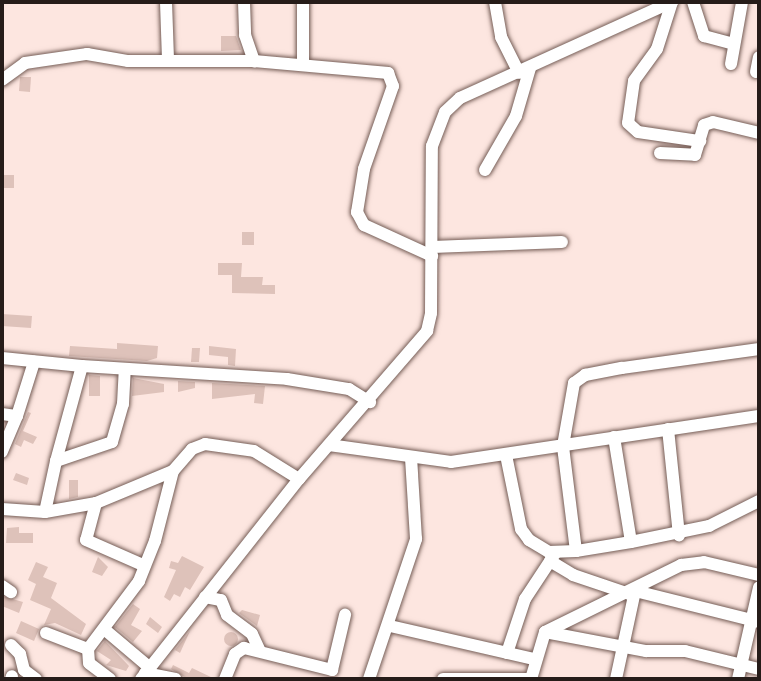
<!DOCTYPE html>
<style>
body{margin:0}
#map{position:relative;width:761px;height:681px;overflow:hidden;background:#fde6e0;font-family:Commissioner,sans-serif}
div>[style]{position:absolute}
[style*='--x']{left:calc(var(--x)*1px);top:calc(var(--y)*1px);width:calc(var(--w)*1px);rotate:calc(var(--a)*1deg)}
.building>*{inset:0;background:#dec2ba}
.round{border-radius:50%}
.roads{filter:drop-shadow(0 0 2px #755d56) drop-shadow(0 0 2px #755d56)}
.minor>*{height:12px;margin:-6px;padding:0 6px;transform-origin:6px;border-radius:6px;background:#fff}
span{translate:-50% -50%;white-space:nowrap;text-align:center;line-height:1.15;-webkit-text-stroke:5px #fff;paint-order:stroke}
.frame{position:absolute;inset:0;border:4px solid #261c19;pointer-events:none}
</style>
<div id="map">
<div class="building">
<i style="clip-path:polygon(221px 36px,236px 36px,241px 50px,221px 51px)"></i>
<i style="clip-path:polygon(20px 77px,31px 77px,30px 92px,19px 91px)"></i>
<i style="clip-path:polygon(4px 175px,14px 175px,14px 188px,4px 188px)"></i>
<i style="clip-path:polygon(242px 232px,254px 232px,254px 245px,242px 245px)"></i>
<i style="clip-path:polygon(218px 263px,242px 263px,241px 277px,263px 277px,262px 285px,275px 285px,275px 294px,232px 293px,232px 275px,218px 275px)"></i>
<i style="clip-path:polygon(2px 314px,32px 316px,31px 328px,2px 326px)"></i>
<i style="clip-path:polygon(117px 343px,158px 346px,157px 358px,147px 361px,69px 356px,70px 346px,117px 349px)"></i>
<i style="clip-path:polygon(209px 346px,236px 349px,235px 366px,228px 365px,228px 357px,209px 355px)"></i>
<i style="clip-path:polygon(192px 348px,200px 348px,199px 362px,191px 362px)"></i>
<i style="clip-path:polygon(89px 375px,100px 376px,100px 396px,89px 396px)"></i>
<i style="clip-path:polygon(133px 378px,164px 384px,164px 392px,132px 396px)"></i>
<i style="clip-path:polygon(178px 381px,195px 382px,195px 388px,178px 392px)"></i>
<i style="clip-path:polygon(212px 383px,265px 386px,263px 404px,254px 403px,255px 394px,212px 399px)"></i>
<i style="clip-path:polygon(28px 412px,31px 413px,23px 431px,37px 437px,33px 444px,24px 440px,21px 447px,15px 444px)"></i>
<i style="clip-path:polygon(16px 473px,29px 478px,27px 485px,13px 480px)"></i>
<i style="clip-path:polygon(69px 480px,78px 480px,78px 497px,69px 499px)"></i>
<i style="clip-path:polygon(19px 527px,19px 533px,33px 533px,33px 543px,6px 543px,7px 528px)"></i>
<i style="clip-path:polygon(182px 556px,204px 567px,190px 590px,185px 587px,180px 597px,174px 594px,170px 601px,164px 597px,176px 570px,169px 568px,171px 561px,178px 563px)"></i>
<i style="clip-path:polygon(98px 557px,108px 567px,102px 576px,92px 572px)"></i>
<i style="clip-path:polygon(36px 562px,48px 567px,43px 577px,57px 583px,51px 598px,86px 624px,81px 635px,55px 623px,44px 625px,51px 609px,30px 600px,36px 584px,28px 580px)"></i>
<i style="clip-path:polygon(2px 596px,23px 602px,19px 613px,2px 606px)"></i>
<i style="clip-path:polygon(133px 604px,140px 609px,131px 625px,142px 631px,133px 642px,115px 627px)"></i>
<i style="clip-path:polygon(242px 610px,260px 615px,257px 626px,239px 613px)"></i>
<i style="clip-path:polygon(150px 617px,162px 627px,158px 633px,146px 624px)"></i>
<i style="clip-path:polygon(21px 621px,39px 629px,34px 641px,16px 633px)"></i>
<i style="clip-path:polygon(190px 631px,180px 653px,175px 650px)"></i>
<i class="round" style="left:224px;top:632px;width:14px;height:14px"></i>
<i style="clip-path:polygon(105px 641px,129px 666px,126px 671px,106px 665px,111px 660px,97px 651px)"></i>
<i style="clip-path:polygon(173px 665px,189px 673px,192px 668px,215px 679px,188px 679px,171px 669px)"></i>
</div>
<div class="roads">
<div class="minor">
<i style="--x:166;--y:2;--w:58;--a:88"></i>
<i style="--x:244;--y:2;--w:33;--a:88"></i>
<i style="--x:245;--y:35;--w:28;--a:71"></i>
<i style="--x:495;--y:2;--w:36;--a:80"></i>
<i style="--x:501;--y:37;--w:40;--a:63.4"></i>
<i style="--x:672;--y:2;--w:49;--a:107.7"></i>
<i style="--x:657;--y:49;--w:39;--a:126"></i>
<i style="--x:634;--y:81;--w:42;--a:98.1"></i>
<i style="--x:628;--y:123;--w:13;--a:42"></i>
<i style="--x:638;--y:132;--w:63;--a:8.3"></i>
<i style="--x:693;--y:2;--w:36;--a:72"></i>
<i style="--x:704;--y:36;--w:30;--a:15"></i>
<i style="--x:731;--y:64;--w:63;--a:-79.9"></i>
<i style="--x:303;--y:65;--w:63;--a:-90"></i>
<i style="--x:756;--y:72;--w:15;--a:-79"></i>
<i style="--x:2;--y:80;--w:29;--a:-36"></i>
<i style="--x:25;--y:63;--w:63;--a:-8.3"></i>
<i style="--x:87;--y:54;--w:42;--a:9.7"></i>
<i style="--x:128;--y:61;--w:126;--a:0"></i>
<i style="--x:254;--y:61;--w:135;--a:5.1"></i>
<i style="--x:388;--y:73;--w:14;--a:69"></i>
<i style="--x:393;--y:86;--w:88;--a:109.3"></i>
<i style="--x:364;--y:169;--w:44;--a:99.2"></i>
<i style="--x:357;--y:212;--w:15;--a:62"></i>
<i style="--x:364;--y:225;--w:75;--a:24.5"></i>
<i style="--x:660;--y:153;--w:35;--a:3"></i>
<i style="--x:695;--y:155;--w:31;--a:-73"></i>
<i style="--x:704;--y:125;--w:9;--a:-18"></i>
<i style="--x:713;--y:122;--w:47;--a:13.4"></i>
<i style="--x:485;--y:170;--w:62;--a:-60.1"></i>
<i style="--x:516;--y:116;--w:50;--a:-73.7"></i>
<i style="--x:432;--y:247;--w:130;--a:-2.2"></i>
<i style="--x:2;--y:358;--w:80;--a:5.7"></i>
<i style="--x:82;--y:366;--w:98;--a:105.3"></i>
<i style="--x:82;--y:366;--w:205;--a:3.6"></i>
<i style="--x:287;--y:379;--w:63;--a:9.2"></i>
<i style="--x:349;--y:389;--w:25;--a:32"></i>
<i style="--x:2;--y:414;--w:15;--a:8"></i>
<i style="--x:17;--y:416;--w:39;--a:113"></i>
<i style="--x:17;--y:416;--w:57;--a:-72.5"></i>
<i style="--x:668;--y:429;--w:107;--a:84.1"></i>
<i style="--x:614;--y:437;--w:106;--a:80.8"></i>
<i style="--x:631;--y:542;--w:80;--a:-11.6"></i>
<i style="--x:709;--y:526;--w:56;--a:-26.6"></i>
<i style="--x:329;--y:445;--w:123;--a:7.9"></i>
<i style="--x:451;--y:462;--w:311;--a:-8.5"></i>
<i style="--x:506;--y:455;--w:76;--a:78.5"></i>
<i style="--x:521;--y:529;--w:14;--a:54"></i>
<i style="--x:529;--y:540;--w:23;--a:31"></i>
<i style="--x:549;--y:552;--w:27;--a:-2"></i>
<i style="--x:96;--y:503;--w:38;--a:105"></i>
<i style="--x:86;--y:540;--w:64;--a:23.8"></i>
<i style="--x:2;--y:509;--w:43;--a:4"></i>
<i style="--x:45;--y:512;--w:52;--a:-10"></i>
<i style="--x:96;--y:503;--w:83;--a:-22.6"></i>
<i style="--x:173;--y:471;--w:29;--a:-49"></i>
<i style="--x:192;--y:449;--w:14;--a:-21"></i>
<i style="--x:205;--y:444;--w:49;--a:8.1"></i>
<i style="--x:254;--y:451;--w:53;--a:31.9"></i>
<i style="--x:45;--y:512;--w:52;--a:-77.8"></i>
<i style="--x:56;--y:461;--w:59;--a:-18.7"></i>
<i style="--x:112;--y:442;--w:40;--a:-74"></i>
<i style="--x:123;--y:404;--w:35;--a:-87"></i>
<i style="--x:631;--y:542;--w:56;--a:170.7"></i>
<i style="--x:576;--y:551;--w:106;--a:-97.1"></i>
<i style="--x:563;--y:446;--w:64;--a:-80.1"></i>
<i style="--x:574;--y:383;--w:14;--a:-36"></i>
<i style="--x:585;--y:375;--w:38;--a:-11"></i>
<i style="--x:622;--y:368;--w:138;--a:-7.9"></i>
<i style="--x:550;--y:561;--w:27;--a:31"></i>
<i style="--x:573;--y:575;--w:59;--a:18.7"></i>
<i style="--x:2;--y:586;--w:11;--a:34"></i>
<i style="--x:635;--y:591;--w:128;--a:14"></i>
<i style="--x:205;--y:597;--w:16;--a:11"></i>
<i style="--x:221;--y:600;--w:16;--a:68"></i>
<i style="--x:227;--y:615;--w:31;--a:37"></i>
<i style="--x:252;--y:634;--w:19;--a:65"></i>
<i style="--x:390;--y:626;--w:148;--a:12.9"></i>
<i style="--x:104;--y:629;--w:59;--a:40.2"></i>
<i style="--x:545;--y:632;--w:103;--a:10.7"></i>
<i style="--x:646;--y:651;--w:39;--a:0"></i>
<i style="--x:685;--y:651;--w:76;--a:13.7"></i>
<i style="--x:46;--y:633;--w:45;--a:20.9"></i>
<i style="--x:11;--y:645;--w:13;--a:45"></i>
<i style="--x:20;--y:654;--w:16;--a:76"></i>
<i style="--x:24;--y:670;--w:15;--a:37"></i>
<i style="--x:507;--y:653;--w:57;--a:-71.6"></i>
<i style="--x:525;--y:599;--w:56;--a:-56.6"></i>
<i style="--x:145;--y:673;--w:31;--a:11"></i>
<i style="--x:11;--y:679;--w:3;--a:-72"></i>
<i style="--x:110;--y:679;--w:26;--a:-143"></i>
<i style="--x:89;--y:663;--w:14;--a:-94"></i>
<i style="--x:88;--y:649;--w:85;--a:-53.1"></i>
<i style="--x:139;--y:581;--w:43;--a:-68.2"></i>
<i style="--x:155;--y:541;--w:72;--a:-75.6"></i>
<i style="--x:141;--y:679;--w:255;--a:-51.7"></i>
<i style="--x:299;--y:479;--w:196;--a:-49.1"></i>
<i style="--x:427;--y:331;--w:18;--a:-77"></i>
<i style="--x:431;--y:313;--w:167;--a:-89.7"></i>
<i style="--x:432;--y:146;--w:36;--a:-69"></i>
<i style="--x:445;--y:112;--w:21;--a:-43"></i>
<i style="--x:460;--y:98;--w:233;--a:-24.4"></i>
<i style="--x:225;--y:679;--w:27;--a:-68"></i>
<i style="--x:235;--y:654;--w:11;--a:-34"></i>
<i style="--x:244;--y:648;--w:91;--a:14"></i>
<i style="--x:332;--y:670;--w:57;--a:-76.7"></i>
<i style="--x:369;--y:679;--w:148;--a:-71.4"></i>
<i style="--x:416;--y:539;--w:81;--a:-93.5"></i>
<i style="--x:443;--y:679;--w:89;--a:0"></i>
<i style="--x:531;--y:679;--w:49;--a:-73.4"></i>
<i style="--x:545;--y:632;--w:152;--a:-26.2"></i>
<i style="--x:681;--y:565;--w:23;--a:-7"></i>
<i style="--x:704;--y:562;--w:57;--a:13.3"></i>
<i style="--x:616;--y:679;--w:90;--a:-77.8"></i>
<i style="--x:738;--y:679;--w:94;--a:-77.1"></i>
</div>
</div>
<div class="frame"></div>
</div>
